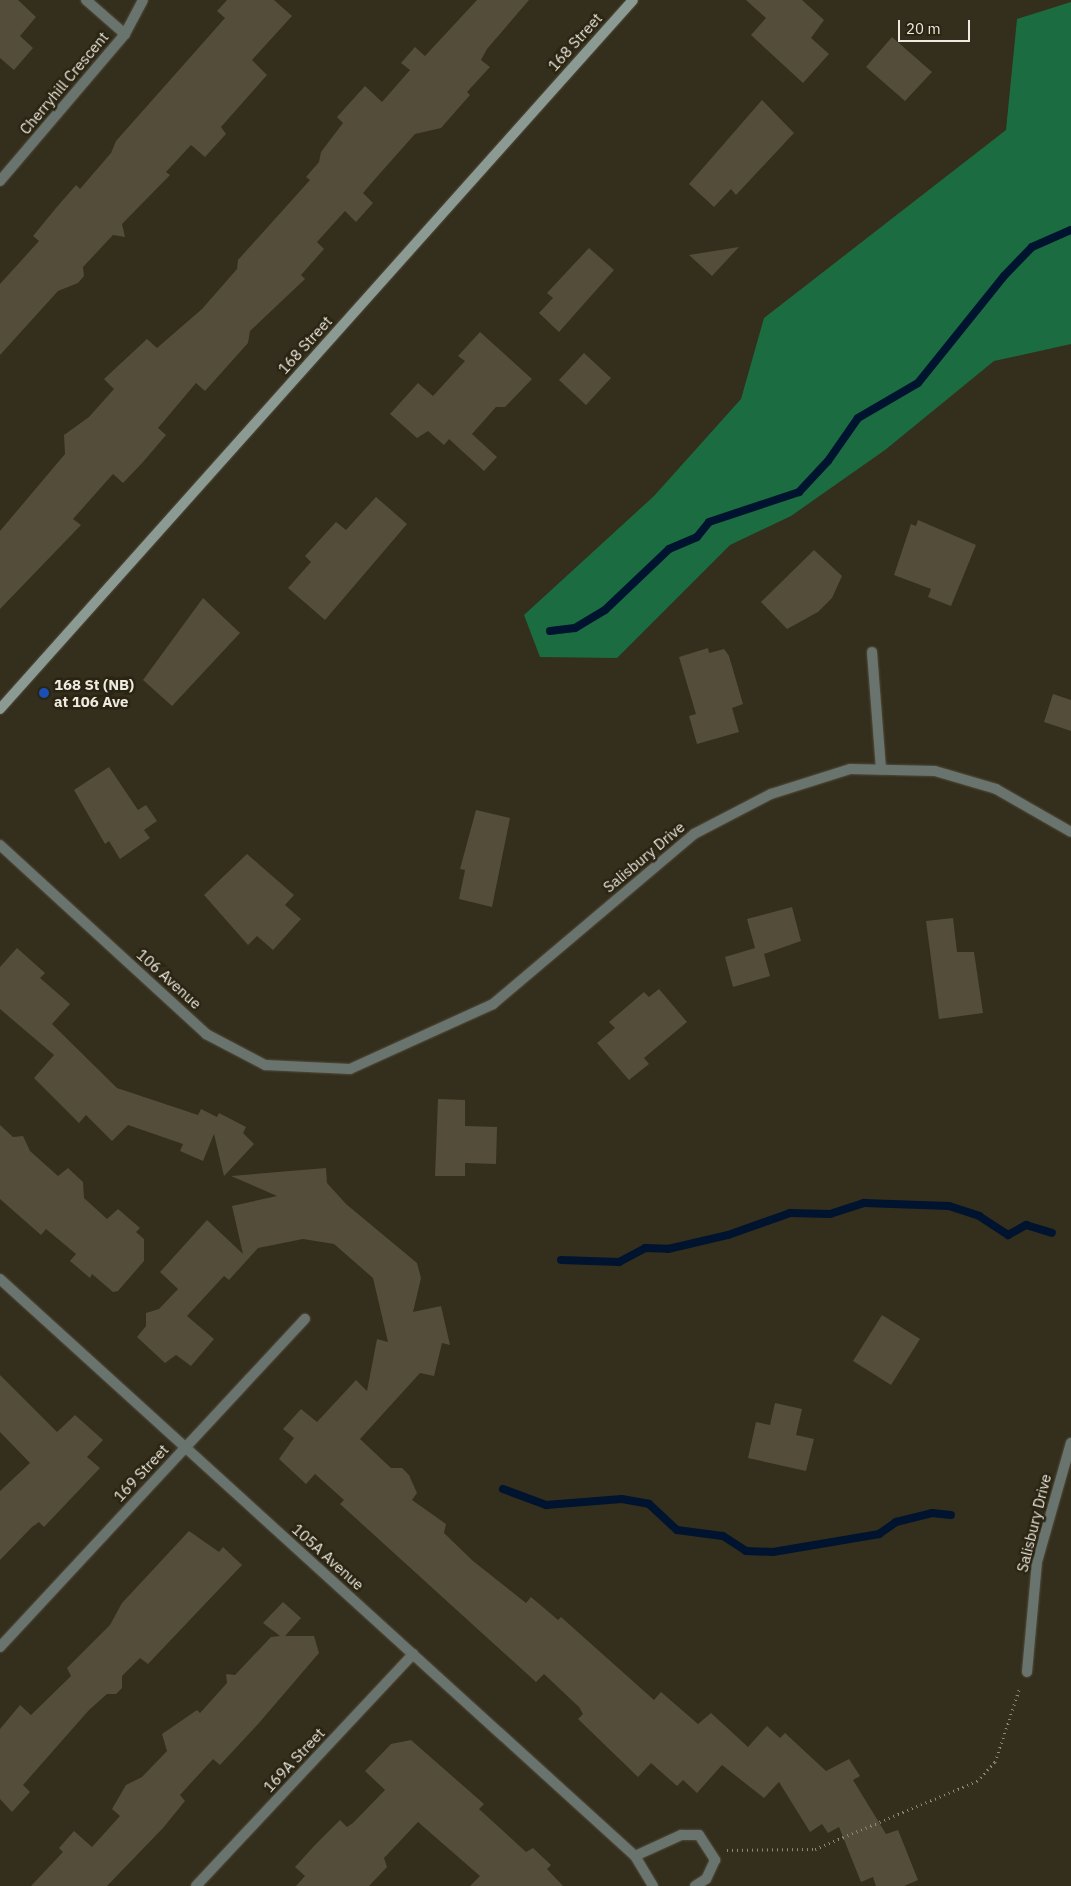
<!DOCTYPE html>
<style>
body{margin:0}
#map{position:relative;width:1071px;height:1886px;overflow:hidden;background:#342e1c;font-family:"IBM Plex Sans",sans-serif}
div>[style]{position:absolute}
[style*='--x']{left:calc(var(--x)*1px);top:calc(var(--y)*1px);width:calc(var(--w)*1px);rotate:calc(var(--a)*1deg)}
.forest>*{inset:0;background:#1c6c41}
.stream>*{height:8px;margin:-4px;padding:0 4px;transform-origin:4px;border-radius:4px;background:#00142f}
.building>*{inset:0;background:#534d3a}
.path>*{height:3px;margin-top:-1.5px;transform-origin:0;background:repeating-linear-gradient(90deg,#8c8778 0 1px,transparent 0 5px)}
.roads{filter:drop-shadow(0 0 1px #524c3b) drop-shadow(0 0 1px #524c3b)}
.lane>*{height:10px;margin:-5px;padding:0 5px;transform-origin:5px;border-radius:5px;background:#6a746f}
.street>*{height:10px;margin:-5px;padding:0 5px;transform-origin:5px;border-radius:5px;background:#6a746f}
.secondary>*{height:10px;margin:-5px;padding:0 5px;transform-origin:5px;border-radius:5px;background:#8b9b94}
.dots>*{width:14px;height:14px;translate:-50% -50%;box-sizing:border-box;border:2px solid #2a2413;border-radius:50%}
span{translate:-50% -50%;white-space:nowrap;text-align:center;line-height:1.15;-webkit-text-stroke:5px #2a2413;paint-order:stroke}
.street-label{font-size:15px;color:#edeadf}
.poi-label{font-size:15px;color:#edeadf;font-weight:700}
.left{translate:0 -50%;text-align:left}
.scale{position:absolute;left:898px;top:20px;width:72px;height:22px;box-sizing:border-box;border:2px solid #edeadf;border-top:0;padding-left:6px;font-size:15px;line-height:18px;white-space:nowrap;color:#edeadf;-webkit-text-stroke:4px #2a2413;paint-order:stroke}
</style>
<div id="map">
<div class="forest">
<i style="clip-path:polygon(1071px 2px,1071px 344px,994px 361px,885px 450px,791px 516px,730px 545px,617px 658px,540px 657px,524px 615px,654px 496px,741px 399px,764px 318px,1006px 130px,1017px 19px)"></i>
</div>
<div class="stream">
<i style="--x:550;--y:631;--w:25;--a:-7"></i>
<i style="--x:575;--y:628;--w:35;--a:-31"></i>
<i style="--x:605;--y:610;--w:88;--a:-43.6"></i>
<i style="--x:669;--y:549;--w:30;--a:-23"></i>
<i style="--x:697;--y:537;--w:19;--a:-51"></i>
<i style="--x:709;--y:522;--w:95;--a:-18.4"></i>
<i style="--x:799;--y:492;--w:42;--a:-46.9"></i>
<i style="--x:828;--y:461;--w:52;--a:-55.1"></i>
<i style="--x:858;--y:418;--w:69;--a:-30.3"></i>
<i style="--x:918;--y:383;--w:137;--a:-51.2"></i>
<i style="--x:1004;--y:276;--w:40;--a:-46"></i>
<i style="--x:1032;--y:247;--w:43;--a:-23.6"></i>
<i style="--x:561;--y:1260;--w:58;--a:2"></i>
<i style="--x:619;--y:1262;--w:30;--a:-28"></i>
<i style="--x:645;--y:1248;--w:23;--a:2"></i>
<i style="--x:668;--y:1249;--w:62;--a:-13.1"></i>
<i style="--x:728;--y:1235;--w:66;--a:-19.5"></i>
<i style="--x:790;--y:1213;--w:40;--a:1.4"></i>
<i style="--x:830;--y:1214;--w:36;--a:-18"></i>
<i style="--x:864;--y:1203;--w:85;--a:2"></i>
<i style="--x:949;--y:1206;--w:32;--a:18"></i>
<i style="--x:979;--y:1216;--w:35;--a:33"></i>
<i style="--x:1008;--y:1235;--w:21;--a:-29"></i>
<i style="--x:1026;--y:1225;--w:27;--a:17"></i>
<i style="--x:503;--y:1489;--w:46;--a:20.4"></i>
<i style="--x:546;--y:1505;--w:76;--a:-4.5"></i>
<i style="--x:622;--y:1499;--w:27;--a:10"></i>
<i style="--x:649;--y:1504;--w:38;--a:43"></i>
<i style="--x:677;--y:1530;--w:46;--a:7.4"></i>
<i style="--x:723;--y:1536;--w:27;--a:33"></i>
<i style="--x:746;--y:1551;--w:27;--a:2"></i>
<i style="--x:773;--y:1552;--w:108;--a:-9.6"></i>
<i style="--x:879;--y:1534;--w:21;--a:-35"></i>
<i style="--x:896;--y:1522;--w:37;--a:-14"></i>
<i style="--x:932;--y:1513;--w:19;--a:6"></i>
</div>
<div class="building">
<i style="clip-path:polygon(0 0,18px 0,36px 17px,20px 36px,33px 48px,14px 70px,0 58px)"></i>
<i style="clip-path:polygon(227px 0,274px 0,292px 16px,252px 60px,267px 75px,221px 127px,226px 134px,205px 157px,191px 145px,166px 172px,170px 175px,122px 224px,125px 237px,113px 235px,83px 267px,84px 276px,78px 283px,58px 291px,0 355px,0 284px,39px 241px,33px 236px,56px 208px,76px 185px,80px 189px,111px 153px,116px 141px,225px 18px,217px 11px)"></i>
<i style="clip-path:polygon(477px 0,529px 0,487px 49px,481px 60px,490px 67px,467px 92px,470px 95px,441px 128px,415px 134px,375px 179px,363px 193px,373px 203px,356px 222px,345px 211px,317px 242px,324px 249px,301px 275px,305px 279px,250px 331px,248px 343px,205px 391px,196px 383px,158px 428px,166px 435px,143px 462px,123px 483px,113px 474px,73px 519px,81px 525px,0 609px,0 531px,65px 454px,64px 435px,89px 417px,114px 389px,104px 379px,147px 339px,157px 348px,202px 309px,237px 269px,238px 260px,310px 180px,306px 177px,319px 162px,321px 152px,343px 123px,337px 117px,365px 86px,382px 102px,410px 70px,401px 63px,415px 47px,425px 56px)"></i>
<i style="clip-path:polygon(746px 0,802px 0,824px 20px,811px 38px,829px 54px,803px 83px,751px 35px,766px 18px)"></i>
<i style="clip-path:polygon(892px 37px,932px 72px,905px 101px,866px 67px)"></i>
<i style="clip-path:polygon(762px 100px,794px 133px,736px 195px,731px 189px,714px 207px,689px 184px)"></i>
<i style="clip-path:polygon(739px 247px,712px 276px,689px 255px)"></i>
<i style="clip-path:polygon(589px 248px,614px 270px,559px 332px,539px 313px,553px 298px,547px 293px)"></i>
<i style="clip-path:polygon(480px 332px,532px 379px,505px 407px,496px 407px,472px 434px,497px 457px,484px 471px,449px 439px,444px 445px,428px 431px,417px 438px,390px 414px,418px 383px,433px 396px,465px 361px,458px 356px)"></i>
<i style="clip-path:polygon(584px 353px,611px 378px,586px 405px,559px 380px)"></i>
<i style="clip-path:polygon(376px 497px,407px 524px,325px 620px,288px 588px,311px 562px,305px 556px,336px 522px,346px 530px)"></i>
<i style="clip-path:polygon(918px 520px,976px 545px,951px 606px,928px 597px,931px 589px,894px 575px,911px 524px,916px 526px)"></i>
<i style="clip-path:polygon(814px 550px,842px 576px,832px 598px,818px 612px,787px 629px,761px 602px)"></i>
<i style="clip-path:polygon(203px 598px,240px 633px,172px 706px,143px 680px)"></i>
<i style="clip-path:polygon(708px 648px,709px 653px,724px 649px,729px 656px,743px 704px,732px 708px,739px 732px,697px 744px,689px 716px,696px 714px,679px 657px)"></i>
<i style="clip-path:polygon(1053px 694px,1071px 700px,1071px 731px,1044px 722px)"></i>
<i style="clip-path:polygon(109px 767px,138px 810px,146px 805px,157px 821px,144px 830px,150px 838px,120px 859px,109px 841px,105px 844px,74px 790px)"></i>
<i style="clip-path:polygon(476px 810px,510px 818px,492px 907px,459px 899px,465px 870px,460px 869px)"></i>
<i style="clip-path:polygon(247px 854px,294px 895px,285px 905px,301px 919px,273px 950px,257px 936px,248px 945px,204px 895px)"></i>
<i style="clip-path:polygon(792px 907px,801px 941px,764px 954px,770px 976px,733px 987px,725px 957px,755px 948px,747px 919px)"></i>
<i style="clip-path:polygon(953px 918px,957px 952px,974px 952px,983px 1013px,939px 1019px,926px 921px)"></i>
<i style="clip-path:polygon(17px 948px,45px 973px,40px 978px,70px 1004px,52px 1024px,117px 1088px,198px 1115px,201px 1109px,217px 1117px,219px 1113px,246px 1127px,243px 1133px,254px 1144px,224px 1176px,214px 1134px,203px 1161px,180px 1151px,183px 1144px,128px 1125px,112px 1141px,86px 1115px,79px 1123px,34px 1078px,54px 1055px,0 1009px,0 967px)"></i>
<i style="clip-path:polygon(659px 989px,687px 1022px,644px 1058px,649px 1064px,629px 1080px,597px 1043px,615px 1028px,609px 1022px,644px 992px,649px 997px)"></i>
<i style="clip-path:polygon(438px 1099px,465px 1100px,465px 1126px,497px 1127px,496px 1164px,465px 1163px,465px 1176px,435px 1176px)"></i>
<i style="clip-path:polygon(0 1125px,13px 1137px,23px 1136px,30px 1151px,58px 1176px,68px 1168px,83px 1182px,84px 1198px,107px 1219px,118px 1209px,140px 1228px,136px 1232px,144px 1239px,144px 1261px,118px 1291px,113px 1292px,92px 1274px,90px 1278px,70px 1261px,76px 1254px,46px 1229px,41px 1235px,0 1199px)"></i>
<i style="clip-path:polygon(326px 1168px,327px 1183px,346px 1204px,417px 1263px,421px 1278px,413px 1312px,441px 1306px,450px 1345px,442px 1343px,434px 1376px,420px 1373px,360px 1439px,391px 1468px,402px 1468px,409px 1475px,417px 1493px,412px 1500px,446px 1524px,444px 1533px,473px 1561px,526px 1603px,531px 1597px,558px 1620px,561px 1617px,654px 1700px,661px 1692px,698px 1724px,711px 1713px,748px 1747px,767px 1726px,780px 1738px,785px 1733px,826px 1771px,849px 1759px,860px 1776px,853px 1780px,886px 1834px,898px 1830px,918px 1880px,904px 1886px,876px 1886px,873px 1877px,861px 1882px,839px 1827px,828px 1833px,822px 1824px,810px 1832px,779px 1782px,764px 1798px,722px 1765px,697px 1793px,683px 1780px,677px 1786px,651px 1763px,638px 1777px,578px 1719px,583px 1714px,579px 1707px,544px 1674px,536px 1682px,340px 1504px,344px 1500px,315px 1474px,306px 1484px,279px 1459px,294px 1438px,283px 1429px,301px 1409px,317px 1422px,356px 1380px,367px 1391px,377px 1339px,388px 1342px,373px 1278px,334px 1244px,303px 1239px,258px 1248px,229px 1280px,224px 1276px,187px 1316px,214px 1339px,191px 1366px,176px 1355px,165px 1363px,137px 1337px,146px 1326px,146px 1313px,159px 1309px,178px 1289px,160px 1272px,207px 1220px,243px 1254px,232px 1206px,277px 1196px,231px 1176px)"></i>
<i style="clip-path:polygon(882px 1315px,920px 1339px,891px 1385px,853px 1361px)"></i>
<i style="clip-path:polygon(0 1375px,57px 1432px,75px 1415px,103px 1440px,87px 1457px,100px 1468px,44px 1527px,39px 1522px,32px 1527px,0 1560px,0 1491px,30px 1463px,0 1432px)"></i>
<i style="clip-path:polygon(775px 1403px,802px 1409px,796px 1435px,814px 1439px,806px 1471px,748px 1458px,756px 1422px,770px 1425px)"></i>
<i style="clip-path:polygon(189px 1531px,219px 1552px,223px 1547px,242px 1565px,148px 1664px,140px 1658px,122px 1676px,122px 1688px,116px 1694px,107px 1694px,89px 1710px,23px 1785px,30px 1792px,12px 1812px,0 1799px,0 1729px,20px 1705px,31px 1715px,71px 1676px,67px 1668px,110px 1625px,122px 1603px)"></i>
<i style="clip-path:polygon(283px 1602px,301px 1618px,285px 1636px,314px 1636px,319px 1653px,259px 1723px,220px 1765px,213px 1759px,180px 1795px,185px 1801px,163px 1828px,107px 1886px,31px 1886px,63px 1852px,59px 1848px,74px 1831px,92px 1847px,120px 1816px,112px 1809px,126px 1785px,142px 1777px,167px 1751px,162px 1734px,197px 1710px,200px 1713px,227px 1683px,226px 1674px,235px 1675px,271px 1637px,280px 1636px,263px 1623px)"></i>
<i style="clip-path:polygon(411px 1740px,484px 1804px,479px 1809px,526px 1852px,533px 1848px,551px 1865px,547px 1869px,563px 1886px,470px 1886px,480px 1876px,418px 1822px,384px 1858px,387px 1867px,369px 1886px,296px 1886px,305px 1876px,295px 1867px,315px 1845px,340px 1820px,347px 1827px,353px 1823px,385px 1790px,365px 1771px,391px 1744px)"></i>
</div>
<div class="path">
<i style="--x:727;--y:1850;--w:88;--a:-0.7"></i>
<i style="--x:815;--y:1849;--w:176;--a:-22.8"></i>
<i style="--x:977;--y:1781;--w:26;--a:-47"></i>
<i style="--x:995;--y:1762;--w:79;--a:-71.6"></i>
</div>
<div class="roads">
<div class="lane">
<i style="--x:872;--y:652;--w:118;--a:85.6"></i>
</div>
<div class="street">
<i style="--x:86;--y:0;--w:52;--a:41.1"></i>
<i style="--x:0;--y:181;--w:193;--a:-49.6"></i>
<i style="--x:125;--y:34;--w:38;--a:-62"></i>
<i style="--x:0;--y:845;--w:280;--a:42.5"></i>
<i style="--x:206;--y:1034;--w:67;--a:27.7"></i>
<i style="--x:265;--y:1065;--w:85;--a:2.7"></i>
<i style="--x:350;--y:1069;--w:157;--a:-24.4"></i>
<i style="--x:493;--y:1004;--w:263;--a:-40.2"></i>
<i style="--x:694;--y:834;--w:87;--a:-27.5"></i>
<i style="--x:771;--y:794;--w:83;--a:-17.6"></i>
<i style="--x:850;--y:769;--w:85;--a:1.3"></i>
<i style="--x:935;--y:771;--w:64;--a:16.4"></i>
<i style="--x:996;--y:789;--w:86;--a:29.8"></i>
<i style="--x:0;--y:1279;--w:858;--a:42.26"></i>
<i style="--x:635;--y:1856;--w:35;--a:59"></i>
<i style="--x:0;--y:1647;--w:448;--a:-47.1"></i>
<i style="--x:1027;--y:1672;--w:110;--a:-84.8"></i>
<i style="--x:1037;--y:1562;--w:124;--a:-74.1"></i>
<i style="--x:635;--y:1856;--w:51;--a:-24.5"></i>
<i style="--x:681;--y:1835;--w:18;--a:0"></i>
<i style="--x:699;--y:1835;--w:30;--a:57"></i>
<i style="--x:715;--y:1860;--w:21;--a:115"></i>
<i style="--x:706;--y:1879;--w:13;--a:148"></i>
<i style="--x:196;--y:1886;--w:318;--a:-46.9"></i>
</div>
<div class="secondary">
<i style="--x:0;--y:709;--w:950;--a:-48.24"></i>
</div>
</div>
<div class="dots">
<i style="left:44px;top:693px;background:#1a4fb4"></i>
</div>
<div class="street-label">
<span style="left:575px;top:42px;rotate:-48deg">168 Street</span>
<span style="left:64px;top:83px;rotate:-50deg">Cherryhill Crescent</span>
<span style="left:305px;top:345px;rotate:-48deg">168 Street</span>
<span style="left:644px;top:857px;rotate:-40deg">Salisbury Drive</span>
<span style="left:169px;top:979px;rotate:42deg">106 Avenue</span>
<span style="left:141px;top:1473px;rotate:-47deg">169 Street</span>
<span style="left:1034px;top:1523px;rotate:-76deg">Salisbury Drive</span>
<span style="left:328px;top:1557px;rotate:42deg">105A Avenue</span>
<span style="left:294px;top:1760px;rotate:-47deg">169A Street</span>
</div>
<div class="poi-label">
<span class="left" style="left:54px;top:693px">168 St (NB)<br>at 106 Ave</span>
</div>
<div class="scale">20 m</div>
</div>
